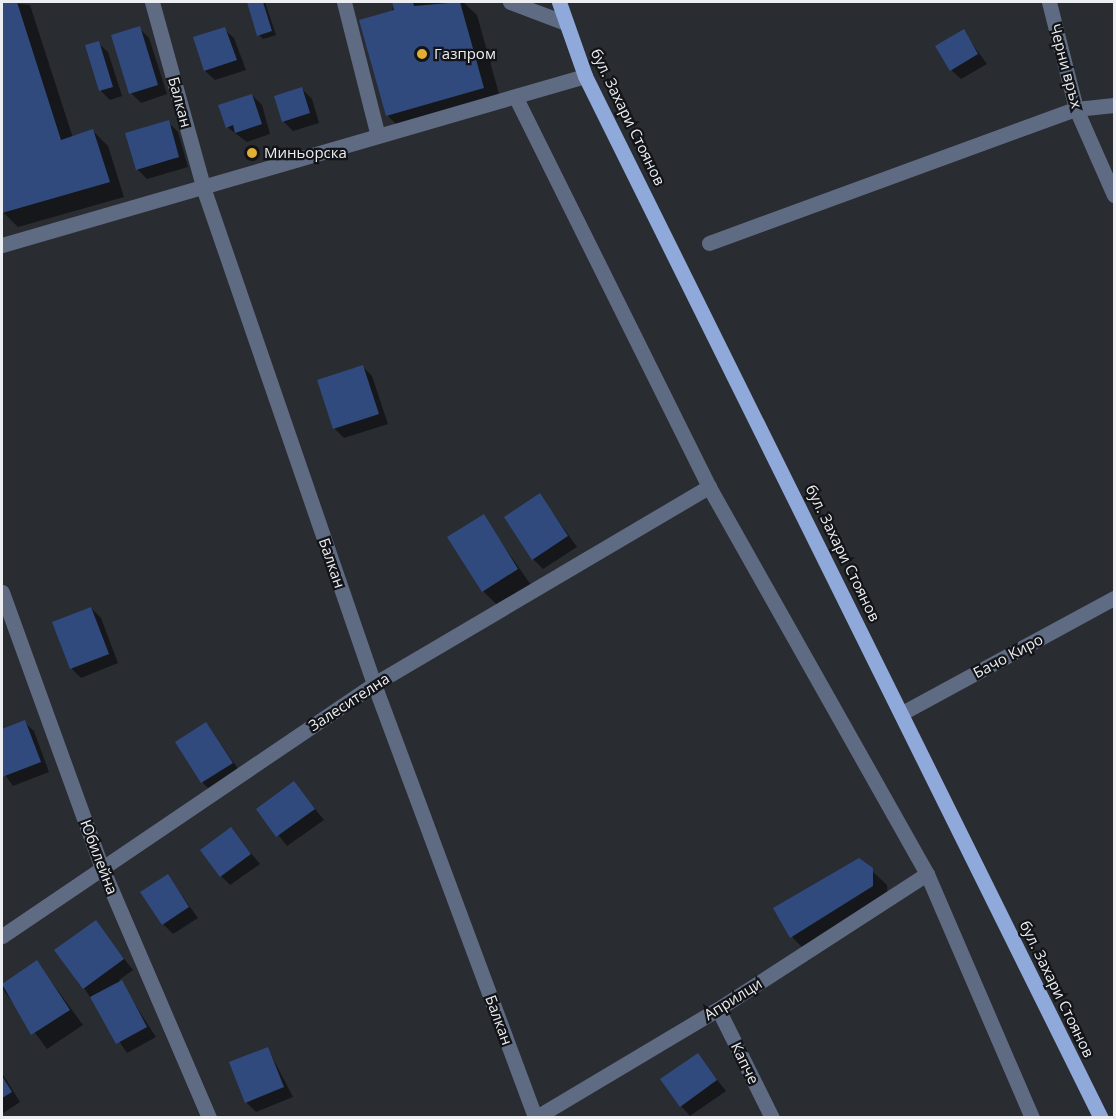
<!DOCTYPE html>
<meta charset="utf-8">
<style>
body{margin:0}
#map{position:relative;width:1116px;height:1119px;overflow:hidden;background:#292c31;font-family:"Open Sans",sans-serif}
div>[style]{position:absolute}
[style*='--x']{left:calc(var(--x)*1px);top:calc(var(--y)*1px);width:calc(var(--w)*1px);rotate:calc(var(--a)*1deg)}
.shadow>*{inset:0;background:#0007}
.building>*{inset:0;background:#314a7e}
.minor>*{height:15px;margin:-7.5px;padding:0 7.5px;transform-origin:7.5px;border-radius:7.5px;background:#5f6b83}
.major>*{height:15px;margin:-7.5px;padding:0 7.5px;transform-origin:7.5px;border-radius:7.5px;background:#90a9db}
.dots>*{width:16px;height:16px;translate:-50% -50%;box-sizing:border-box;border:3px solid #131417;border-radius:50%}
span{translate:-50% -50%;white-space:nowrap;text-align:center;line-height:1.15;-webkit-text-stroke:4.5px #131417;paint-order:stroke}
.poi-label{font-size:15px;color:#eceef1}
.left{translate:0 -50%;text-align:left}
.street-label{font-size:15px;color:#eceef1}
.frame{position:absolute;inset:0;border:3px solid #eceef1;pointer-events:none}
</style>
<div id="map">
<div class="shadow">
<i style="clip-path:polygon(2px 2px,30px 5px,73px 138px,93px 131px,108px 146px,124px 197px,18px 227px,3px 212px)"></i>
<i style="clip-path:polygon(248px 2px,265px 2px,276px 35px,263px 39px,259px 35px)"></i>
<i style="clip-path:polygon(393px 2px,463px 2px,477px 15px,503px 108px,407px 135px,387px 115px)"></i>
<i style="clip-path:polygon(139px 28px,149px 38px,167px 94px,141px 103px,131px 93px)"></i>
<i style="clip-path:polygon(224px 29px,234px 38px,246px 70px,215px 80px,205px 71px,195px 38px)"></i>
<i style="clip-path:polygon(963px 31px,987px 64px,961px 79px,951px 70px)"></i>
<i style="clip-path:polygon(98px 43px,108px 52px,122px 96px,110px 100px,100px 90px)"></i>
<i style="clip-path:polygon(302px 89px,312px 99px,319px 123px,293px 131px,283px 121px)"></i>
<i style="clip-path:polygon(252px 95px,262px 105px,270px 134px,247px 142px,227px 127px)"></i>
<i style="clip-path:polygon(168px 122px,178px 132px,188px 167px,147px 179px,137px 169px)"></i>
<i style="clip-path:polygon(362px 366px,372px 376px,388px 424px,344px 438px,334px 428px)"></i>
<i style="clip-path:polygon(540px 495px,577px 547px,543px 569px,533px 559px)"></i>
<i style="clip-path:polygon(483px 516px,531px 585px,498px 606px,483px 591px)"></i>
<i style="clip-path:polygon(91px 608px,101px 618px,118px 663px,81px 678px,71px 668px)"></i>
<i style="clip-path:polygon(24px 722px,34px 731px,49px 772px,13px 786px,2px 771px,2px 730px)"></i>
<i style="clip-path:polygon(206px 723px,241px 773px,212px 792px,202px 782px)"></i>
<i style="clip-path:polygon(294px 783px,324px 820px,287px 846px,258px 809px)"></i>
<i style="clip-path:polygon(231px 829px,260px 864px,230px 885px,221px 876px)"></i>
<i style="clip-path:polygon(859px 859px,887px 885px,888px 901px,807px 952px,792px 937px)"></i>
<i style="clip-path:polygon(168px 876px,198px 918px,173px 934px,163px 924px)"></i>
<i style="clip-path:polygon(95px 922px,133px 970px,119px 980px,156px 1037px,127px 1053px,84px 988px)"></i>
<i style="clip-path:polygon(37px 962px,83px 1025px,47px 1049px,2px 988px)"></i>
<i style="clip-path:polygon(268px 1049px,293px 1097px,256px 1112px,246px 1102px)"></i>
<i style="clip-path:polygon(697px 1055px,726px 1091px,690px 1116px,681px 1106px)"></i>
<i style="clip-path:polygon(2px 1073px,20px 1102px,2px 1114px)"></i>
</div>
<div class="building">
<i style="clip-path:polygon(2px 2px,17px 2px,61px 140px,93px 129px,110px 182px,2px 213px)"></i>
<i style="clip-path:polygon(247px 2px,263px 2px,272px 31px,257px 36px)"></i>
<i style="clip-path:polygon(392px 2px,413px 2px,414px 6px,460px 2px,484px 88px,386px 116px,359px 20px,394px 10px)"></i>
<i style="clip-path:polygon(140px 26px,158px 85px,129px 94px,111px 35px)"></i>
<i style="clip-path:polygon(225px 27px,237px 60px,204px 71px,193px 37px)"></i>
<i style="clip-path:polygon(964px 29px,978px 54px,950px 71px,935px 46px)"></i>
<i style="clip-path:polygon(99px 41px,113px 87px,99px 91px,85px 45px)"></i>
<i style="clip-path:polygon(302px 87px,310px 113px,282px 122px,274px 96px)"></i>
<i style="clip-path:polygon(252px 94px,262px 124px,235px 133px,233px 125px,226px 128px,218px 105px)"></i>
<i style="clip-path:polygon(169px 120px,179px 157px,136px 170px,125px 133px)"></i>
<i style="clip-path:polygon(363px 365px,379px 414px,333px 429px,317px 380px)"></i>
<i style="clip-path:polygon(540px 493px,568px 536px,532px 560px,504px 517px)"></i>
<i style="clip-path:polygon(484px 514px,518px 569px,482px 592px,447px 537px)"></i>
<i style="clip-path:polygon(91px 607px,109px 654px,70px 669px,52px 622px)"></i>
<i style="clip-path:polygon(25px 720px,41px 762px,2px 777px,2px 729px)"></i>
<i style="clip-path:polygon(206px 722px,233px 763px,201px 783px,175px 742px)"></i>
<i style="clip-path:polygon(294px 781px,315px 809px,276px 837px,256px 809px)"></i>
<i style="clip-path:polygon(231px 827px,251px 854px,220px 877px,200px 850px)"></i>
<i style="clip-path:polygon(859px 858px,873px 868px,873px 886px,790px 938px,773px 908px)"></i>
<i style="clip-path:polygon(168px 874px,189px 907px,162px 925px,140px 892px)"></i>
<i style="clip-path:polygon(96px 920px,124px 959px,83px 989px,54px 950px)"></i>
<i style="clip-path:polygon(37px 960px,70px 1010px,31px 1035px,2px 984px)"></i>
<i style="clip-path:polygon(122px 980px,147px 1027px,116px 1044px,90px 997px)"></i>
<i style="clip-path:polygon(268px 1047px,284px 1087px,245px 1103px,229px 1062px)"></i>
<i style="clip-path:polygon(698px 1053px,717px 1080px,680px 1107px,660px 1079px)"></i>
<i style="clip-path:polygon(2px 1076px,12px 1092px,2px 1098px)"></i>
</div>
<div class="minor">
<i style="--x:152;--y:2;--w:195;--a:74.5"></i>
<i style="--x:204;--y:190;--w:522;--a:71.01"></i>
<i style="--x:374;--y:684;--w:463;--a:69.6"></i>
<i style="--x:535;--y:1118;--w:213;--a:-30.8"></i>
<i style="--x:718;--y:1009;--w:249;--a:-32.9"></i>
<i style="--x:344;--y:2;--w:138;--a:75.8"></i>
<i style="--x:510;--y:2;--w:60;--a:20.6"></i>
<i style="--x:1049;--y:2;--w:110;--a:75.8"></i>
<i style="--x:1076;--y:109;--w:94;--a:66.2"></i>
<i style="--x:516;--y:98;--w:434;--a:63.6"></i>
<i style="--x:709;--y:487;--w:444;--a:60.6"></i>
<i style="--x:927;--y:874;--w:266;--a:66.7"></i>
<i style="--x:709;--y:243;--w:391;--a:-20.1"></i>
<i style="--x:1076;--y:109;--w:38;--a:-6"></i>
<i style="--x:2;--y:245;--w:607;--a:-16.17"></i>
<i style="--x:2;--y:592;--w:294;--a:70.1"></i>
<i style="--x:102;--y:868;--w:272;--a:66.8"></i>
<i style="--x:902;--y:713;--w:241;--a:-28.5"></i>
<i style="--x:2;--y:936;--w:449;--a:-34.1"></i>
<i style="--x:374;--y:684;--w:389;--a:-30.5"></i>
<i style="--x:718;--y:1009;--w:122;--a:63.6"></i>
</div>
<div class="major">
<i style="--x:559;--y:2;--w:78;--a:70.6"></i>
<i style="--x:585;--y:76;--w:1163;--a:63.66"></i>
</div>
<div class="dots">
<i style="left:422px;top:54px;background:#e3ae34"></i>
<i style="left:252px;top:153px;background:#e3ae34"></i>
</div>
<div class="poi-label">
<span class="left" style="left:434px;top:54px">Газпром</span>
<span class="left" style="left:264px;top:153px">Миньорска</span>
</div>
<div class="street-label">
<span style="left:1066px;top:66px;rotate:75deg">Черни връх</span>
<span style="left:180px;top:102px;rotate:75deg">Балкан</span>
<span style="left:628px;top:117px;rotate:64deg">бул. Захари Стоянов</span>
<span style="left:843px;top:553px;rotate:64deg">бул. Захари Стоянов</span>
<span style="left:332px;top:563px;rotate:71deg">Балкан</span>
<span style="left:1008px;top:656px;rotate:-28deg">Бачо Киро</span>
<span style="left:349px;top:702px;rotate:-33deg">Залесителна</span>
<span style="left:99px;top:857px;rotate:69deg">Юбилейна</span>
<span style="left:1057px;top:989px;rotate:64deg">бул. Захари Стоянов</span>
<span style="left:733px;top:999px;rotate:-32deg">Априлци</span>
<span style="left:499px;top:1020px;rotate:70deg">Балкан</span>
<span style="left:745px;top:1063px;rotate:64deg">Капче</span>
</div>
<div class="frame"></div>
</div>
